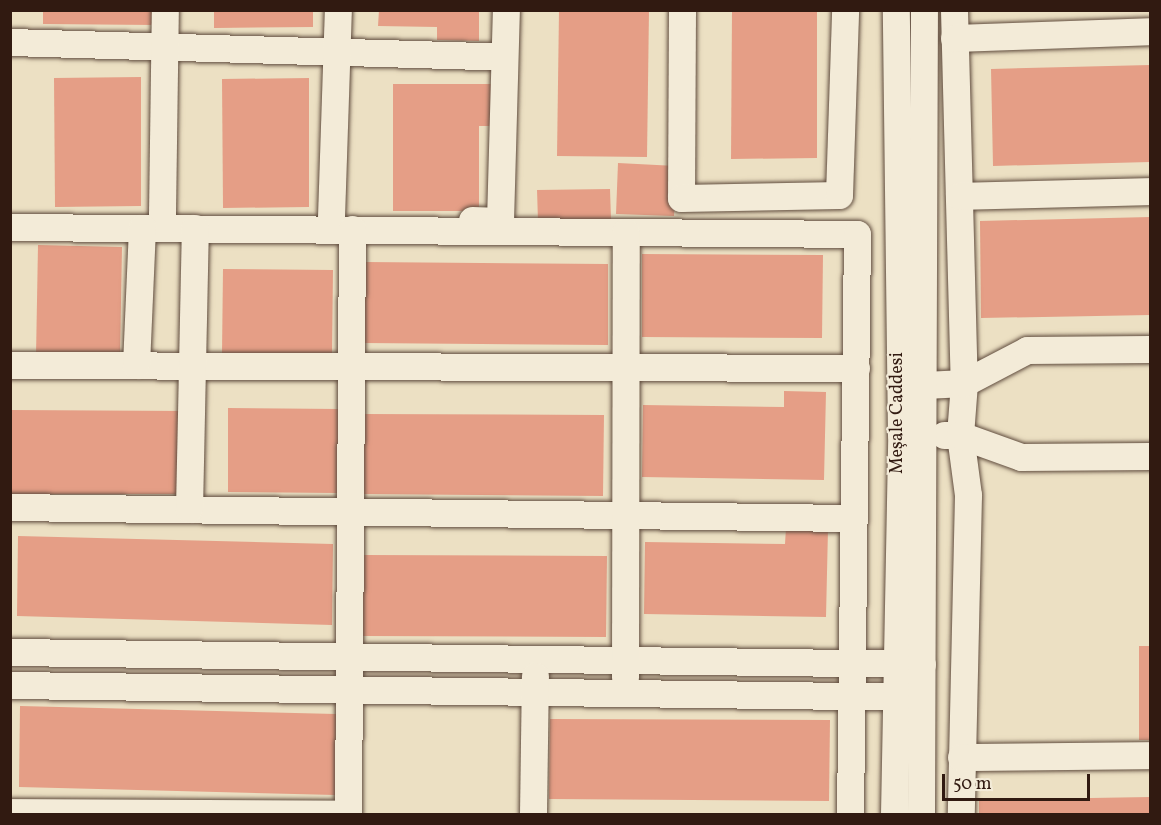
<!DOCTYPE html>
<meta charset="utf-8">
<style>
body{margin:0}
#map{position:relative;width:1161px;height:825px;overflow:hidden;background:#ece0c3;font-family:Vollkorn,serif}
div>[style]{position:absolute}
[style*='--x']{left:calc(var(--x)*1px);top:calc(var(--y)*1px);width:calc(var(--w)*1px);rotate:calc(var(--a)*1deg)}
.building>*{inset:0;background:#e59e86}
.roads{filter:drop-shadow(0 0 2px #604c3e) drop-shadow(0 0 2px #604c3e)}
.minor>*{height:27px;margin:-13.5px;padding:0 13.5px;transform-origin:13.5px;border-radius:13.5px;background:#f3ebd8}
span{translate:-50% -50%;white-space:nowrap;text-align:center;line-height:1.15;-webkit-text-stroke:4.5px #f3ebd8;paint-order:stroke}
.street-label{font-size:18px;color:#311a11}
.frame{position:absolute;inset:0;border:12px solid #311a11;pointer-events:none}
.scale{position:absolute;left:942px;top:774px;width:148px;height:27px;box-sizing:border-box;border:3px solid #311a11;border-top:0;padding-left:8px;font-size:18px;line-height:21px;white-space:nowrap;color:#311a11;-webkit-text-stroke:4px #f3ebd8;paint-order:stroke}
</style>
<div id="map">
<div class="building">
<i style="clip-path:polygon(43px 10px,156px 10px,155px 25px,43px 24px)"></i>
<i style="clip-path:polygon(214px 10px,313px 10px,313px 27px,214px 28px)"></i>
<i style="clip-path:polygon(379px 10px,479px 10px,479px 41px,437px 40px,437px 27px,378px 26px)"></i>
<i style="clip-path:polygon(559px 10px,649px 10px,647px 157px,557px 156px)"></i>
<i style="clip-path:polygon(732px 10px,817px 10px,817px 158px,731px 159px)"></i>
<i style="clip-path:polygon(1150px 65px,1150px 162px,993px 166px,991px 69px)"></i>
<i style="clip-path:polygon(141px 77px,141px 206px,55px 207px,54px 78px)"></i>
<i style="clip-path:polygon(309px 78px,309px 207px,223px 208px,222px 79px)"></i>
<i style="clip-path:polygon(393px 84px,493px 84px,493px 126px,479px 126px,479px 211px,393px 211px)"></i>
<i style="clip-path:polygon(618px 163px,676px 166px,674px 216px,616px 214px)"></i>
<i style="clip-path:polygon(610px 189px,611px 219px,538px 221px,537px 190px)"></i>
<i style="clip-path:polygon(1150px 217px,1150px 315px,981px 318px,980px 221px)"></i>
<i style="clip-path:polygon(38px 245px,122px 247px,120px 357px,36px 356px)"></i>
<i style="clip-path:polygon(642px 254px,823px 255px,822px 338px,642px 337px)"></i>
<i style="clip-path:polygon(365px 262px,608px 264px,608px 345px,364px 343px)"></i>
<i style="clip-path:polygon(223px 269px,333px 270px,332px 354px,222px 353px)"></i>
<i style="clip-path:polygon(784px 391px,826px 392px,824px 480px,642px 477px,643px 405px,784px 407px)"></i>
<i style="clip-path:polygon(228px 408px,339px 409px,338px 493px,228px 492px)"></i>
<i style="clip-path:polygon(10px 410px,187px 411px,186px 494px,10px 494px)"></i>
<i style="clip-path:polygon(360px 414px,604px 415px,603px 496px,360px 494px)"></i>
<i style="clip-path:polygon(786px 528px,828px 529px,826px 617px,644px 614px,645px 542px,785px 544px)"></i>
<i style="clip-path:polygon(18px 536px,333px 544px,332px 625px,17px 616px)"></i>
<i style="clip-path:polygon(363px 555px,607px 556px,606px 637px,363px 636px)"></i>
<i style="clip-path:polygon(1139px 646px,1150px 646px,1150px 740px,1139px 740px)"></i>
<i style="clip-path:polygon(20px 706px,336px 714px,335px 795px,19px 787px)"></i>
<i style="clip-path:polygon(550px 719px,830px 720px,829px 801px,549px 799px)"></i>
<i style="clip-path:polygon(1150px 797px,1150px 814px,979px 814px,979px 800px)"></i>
</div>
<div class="roads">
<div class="minor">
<i style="--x:682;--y:10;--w:188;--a:90.3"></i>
<i style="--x:681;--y:198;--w:158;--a:-1.1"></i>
<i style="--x:839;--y:195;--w:185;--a:-88.1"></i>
<i style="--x:954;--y:10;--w:373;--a:88.5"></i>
<i style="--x:964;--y:383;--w:52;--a:94.4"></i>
<i style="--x:960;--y:435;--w:61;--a:82.4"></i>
<i style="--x:968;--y:495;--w:319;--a:91.3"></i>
<i style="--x:954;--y:38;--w:196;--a:-2"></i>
<i style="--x:10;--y:42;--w:494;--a:1.7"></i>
<i style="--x:959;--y:196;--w:191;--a:-1.5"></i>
<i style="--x:162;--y:214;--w:204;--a:-89.2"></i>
<i style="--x:331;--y:217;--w:207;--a:-88.1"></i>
<i style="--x:472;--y:220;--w:28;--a:2"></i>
<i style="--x:500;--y:221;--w:211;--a:-88.4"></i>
<i style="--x:10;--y:227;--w:847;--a:0.47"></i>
<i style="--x:857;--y:234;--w:580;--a:90.69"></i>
<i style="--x:10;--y:365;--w:846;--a:0.2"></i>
<i style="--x:136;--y:365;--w:137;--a:-87.5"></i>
<i style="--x:905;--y:386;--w:59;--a:-2.9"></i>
<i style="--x:964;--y:383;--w:71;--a:-27.6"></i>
<i style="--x:1027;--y:350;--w:123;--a:-0.5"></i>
<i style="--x:944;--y:435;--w:16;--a:0"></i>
<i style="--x:960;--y:435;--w:65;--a:19.8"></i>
<i style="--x:1021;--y:457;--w:129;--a:-0.4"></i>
<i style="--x:10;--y:507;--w:844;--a:0.75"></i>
<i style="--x:189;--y:509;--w:281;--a:-88.8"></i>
<i style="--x:10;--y:652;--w:912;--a:0.75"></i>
<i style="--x:625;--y:677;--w:445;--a:-89.9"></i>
<i style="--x:10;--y:685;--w:911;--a:0.75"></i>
<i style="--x:961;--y:757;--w:189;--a:-0.6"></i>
<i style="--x:10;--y:812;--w:338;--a:0.3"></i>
<i style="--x:348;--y:814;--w:585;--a:-89.61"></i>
<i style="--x:533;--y:814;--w:138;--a:-89.2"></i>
<i style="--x:894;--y:814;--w:379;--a:-88.9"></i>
<i style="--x:901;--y:435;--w:425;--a:-90.7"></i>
<i style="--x:921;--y:814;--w:804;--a:-89.79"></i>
</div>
</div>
<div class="street-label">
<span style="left:898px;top:413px;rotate:-90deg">Meşale Caddesi</span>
</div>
<div class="frame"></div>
<div class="scale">50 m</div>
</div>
